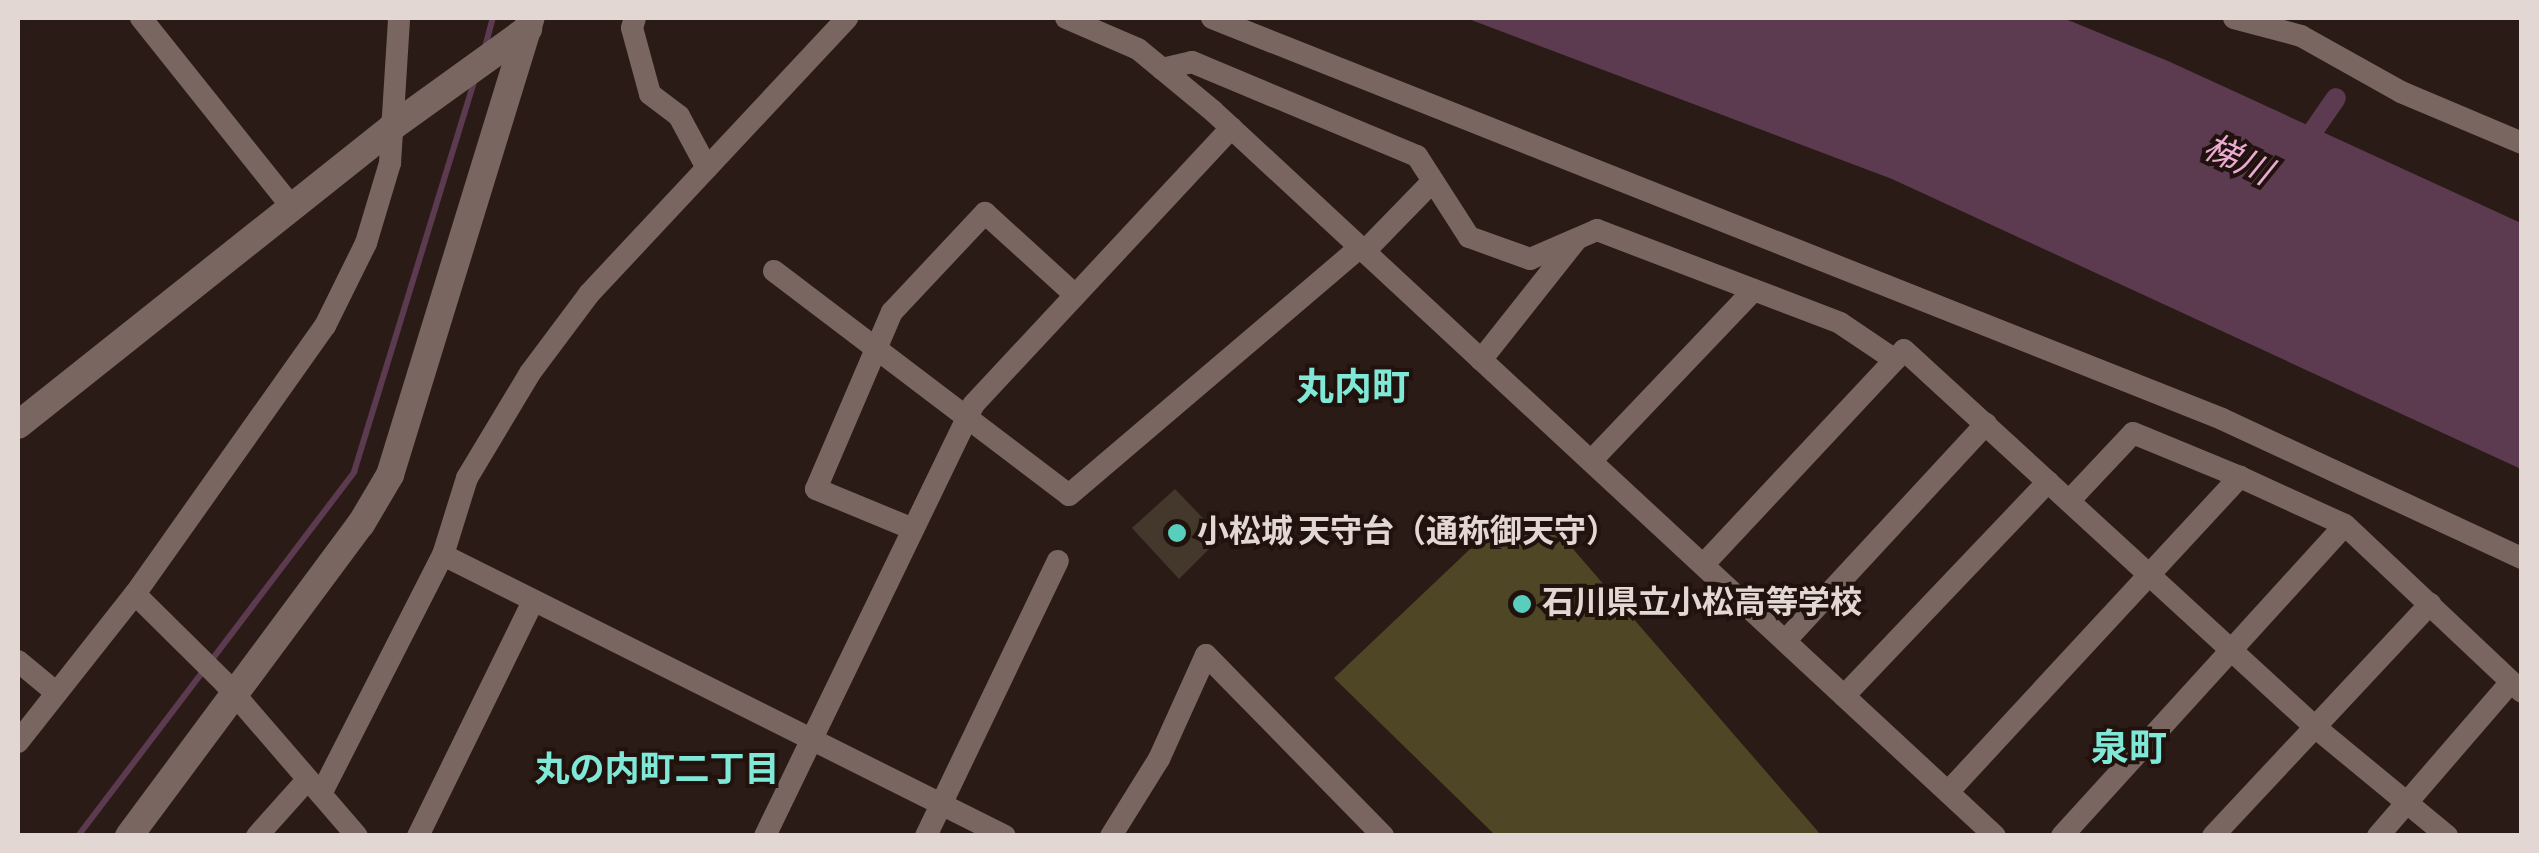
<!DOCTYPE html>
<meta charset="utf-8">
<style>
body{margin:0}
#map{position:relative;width:2539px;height:853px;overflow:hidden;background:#2b1b16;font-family:"Sofia Sans Condensed","Noto Sans JP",sans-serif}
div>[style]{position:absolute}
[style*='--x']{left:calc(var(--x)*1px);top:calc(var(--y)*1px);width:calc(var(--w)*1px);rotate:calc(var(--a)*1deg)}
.green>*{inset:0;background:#4e4624}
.water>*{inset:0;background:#5c3a50}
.stream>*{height:6px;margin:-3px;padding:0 3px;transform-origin:3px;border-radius:3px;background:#5c3a50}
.canal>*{height:20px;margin:-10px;padding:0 10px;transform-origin:10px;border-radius:10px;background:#5c3a50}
.building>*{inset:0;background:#44382c}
.minor>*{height:22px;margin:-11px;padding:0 11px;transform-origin:11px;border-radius:11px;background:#796660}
.tertiary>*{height:28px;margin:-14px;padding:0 14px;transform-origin:14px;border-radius:14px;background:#796660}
.dots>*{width:28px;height:28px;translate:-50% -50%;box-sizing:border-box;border:5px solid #21120d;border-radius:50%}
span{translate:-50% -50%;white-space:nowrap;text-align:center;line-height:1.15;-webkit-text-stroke:8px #21120d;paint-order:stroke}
.poi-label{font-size:32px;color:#e2d7d3;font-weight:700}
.left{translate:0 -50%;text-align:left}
.water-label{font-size:35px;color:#e9abd2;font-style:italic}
.neighbourhood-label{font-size:35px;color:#80e8d7;font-weight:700}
.quarter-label{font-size:38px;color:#80e8d7;font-weight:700}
.frame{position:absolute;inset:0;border:20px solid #e2d7d3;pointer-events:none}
</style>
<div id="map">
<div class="green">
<i style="clip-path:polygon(1506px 515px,1547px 519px,1821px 835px,1495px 835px,1334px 678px)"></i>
</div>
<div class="water">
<i style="clip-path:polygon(1466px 18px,2063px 18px,2168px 61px,2521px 223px,2521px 469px,1892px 179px)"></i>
</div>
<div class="stream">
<i style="--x:485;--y:47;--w:30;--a:-75"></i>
<i style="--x:78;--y:836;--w:457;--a:-52.8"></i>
<i style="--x:354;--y:472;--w:412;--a:-72.9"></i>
</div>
<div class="canal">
<i style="--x:2300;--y:150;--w:63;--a:-55.3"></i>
</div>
<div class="building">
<i style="clip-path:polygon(1175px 489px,1221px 537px,1179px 579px,1132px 528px)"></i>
</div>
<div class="minor">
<i style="--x:141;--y:18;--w:242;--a:51.4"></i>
<i style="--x:635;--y:18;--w:10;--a:107"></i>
<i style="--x:632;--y:28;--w:68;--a:74.7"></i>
<i style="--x:650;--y:94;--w:36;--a:37"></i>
<i style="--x:679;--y:116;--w:59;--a:61.7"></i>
<i style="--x:1066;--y:18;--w:78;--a:23.3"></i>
<i style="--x:1138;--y:49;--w:97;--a:39.6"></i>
<i style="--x:1213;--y:111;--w:1066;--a:42.83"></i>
<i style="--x:1212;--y:18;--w:1087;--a:21.65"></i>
<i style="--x:2222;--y:419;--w:331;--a:24.9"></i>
<i style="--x:2234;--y:18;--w:69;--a:15"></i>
<i style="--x:2301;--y:36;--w:115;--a:29.2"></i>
<i style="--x:2401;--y:92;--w:131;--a:22.9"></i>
<i style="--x:1162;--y:69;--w:31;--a:-13"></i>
<i style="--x:1192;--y:62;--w:244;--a:22.7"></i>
<i style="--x:1417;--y:156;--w:96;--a:57.3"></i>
<i style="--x:1469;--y:237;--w:65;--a:19.8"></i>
<i style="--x:1530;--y:259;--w:73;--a:-23.4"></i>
<i style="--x:1597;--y:230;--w:260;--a:20.9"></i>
<i style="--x:1840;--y:323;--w:66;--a:33.9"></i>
<i style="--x:1364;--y:252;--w:99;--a:-45.8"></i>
<i style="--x:774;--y:271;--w:370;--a:37.2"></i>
<i style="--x:1069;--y:495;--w:382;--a:-40.4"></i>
<i style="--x:1481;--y:360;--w:154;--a:-51.6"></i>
<i style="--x:1591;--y:461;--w:236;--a:-46.4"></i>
<i style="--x:2069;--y:501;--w:93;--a:-46.7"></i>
<i style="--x:2133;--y:433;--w:116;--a:22.4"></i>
<i style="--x:2240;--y:477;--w:115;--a:24.6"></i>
<i style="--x:2345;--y:525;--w:243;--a:43.3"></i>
<i style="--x:913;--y:529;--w:105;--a:-157.6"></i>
<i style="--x:816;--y:489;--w:193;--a:-66.8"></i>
<i style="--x:892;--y:312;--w:136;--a:-46.8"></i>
<i style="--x:985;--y:213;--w:122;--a:42.3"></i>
<i style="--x:443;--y:555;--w:628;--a:26.57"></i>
<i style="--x:1703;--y:565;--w:294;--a:-46.9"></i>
<i style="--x:1904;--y:350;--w:558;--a:42.53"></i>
<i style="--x:2315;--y:727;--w:171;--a:39.5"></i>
<i style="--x:135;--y:594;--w:125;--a:44.7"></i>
<i style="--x:224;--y:682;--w:203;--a:49.2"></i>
<i style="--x:1785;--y:641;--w:296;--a:-47.2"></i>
<i style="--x:18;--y:661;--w:45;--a:39.6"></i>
<i style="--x:1844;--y:696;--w:296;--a:-46.4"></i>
<i style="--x:18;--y:742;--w:189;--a:-51.7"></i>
<i style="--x:135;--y:594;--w:329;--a:-54.7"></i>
<i style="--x:325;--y:326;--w:93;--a:-63.7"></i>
<i style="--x:366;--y:243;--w:84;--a:-73.3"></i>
<i style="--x:390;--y:163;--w:145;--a:-86.4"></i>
<i style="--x:1948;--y:792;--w:430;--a:-47.2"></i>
<i style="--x:321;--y:794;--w:268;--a:-63"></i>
<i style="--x:443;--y:555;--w:81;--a:-72.7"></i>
<i style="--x:467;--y:478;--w:122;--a:-59"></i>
<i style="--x:530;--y:373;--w:99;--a:-53.2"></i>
<i style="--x:589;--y:294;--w:378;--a:-46.9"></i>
<i style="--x:257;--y:836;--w:76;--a:-48.2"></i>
<i style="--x:418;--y:836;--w:262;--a:-63.9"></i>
<i style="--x:765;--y:836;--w:479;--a:-64.2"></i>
<i style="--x:973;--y:405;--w:379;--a:-47"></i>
<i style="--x:926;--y:836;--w:305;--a:-64.4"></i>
<i style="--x:1111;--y:836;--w:91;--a:-58.1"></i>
<i style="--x:1159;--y:759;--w:114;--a:-65.7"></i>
<i style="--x:1206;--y:655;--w:253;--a:45.6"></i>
<i style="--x:2062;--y:836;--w:420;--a:-47.7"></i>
<i style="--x:2213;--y:836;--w:318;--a:-46.9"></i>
<i style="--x:2378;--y:836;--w:203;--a:-49.2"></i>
</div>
<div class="tertiary">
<i style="--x:18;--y:425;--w:478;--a:-38.5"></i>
<i style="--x:392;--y:127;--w:168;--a:-35.8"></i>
<i style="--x:129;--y:836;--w:389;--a:-53.4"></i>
<i style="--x:361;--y:524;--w:57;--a:-59.4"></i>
<i style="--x:390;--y:475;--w:478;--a:-72.9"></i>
</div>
<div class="dots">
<i style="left:1177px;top:533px;background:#5acebd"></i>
<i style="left:1522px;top:604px;background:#5acebd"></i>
</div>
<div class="poi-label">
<span class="left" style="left:1197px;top:533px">小松城 天守台（通称御天守）</span>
<span class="left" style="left:1542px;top:604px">石川県立小松高等学校</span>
</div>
<div class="water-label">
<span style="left:2237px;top:161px;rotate:25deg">梯川</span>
</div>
<div class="neighbourhood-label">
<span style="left:657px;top:771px">丸の内町二丁目</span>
</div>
<div class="quarter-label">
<span style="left:1353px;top:389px">丸内町</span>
<span style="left:2129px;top:750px">泉町</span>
</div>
<div class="frame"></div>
</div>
